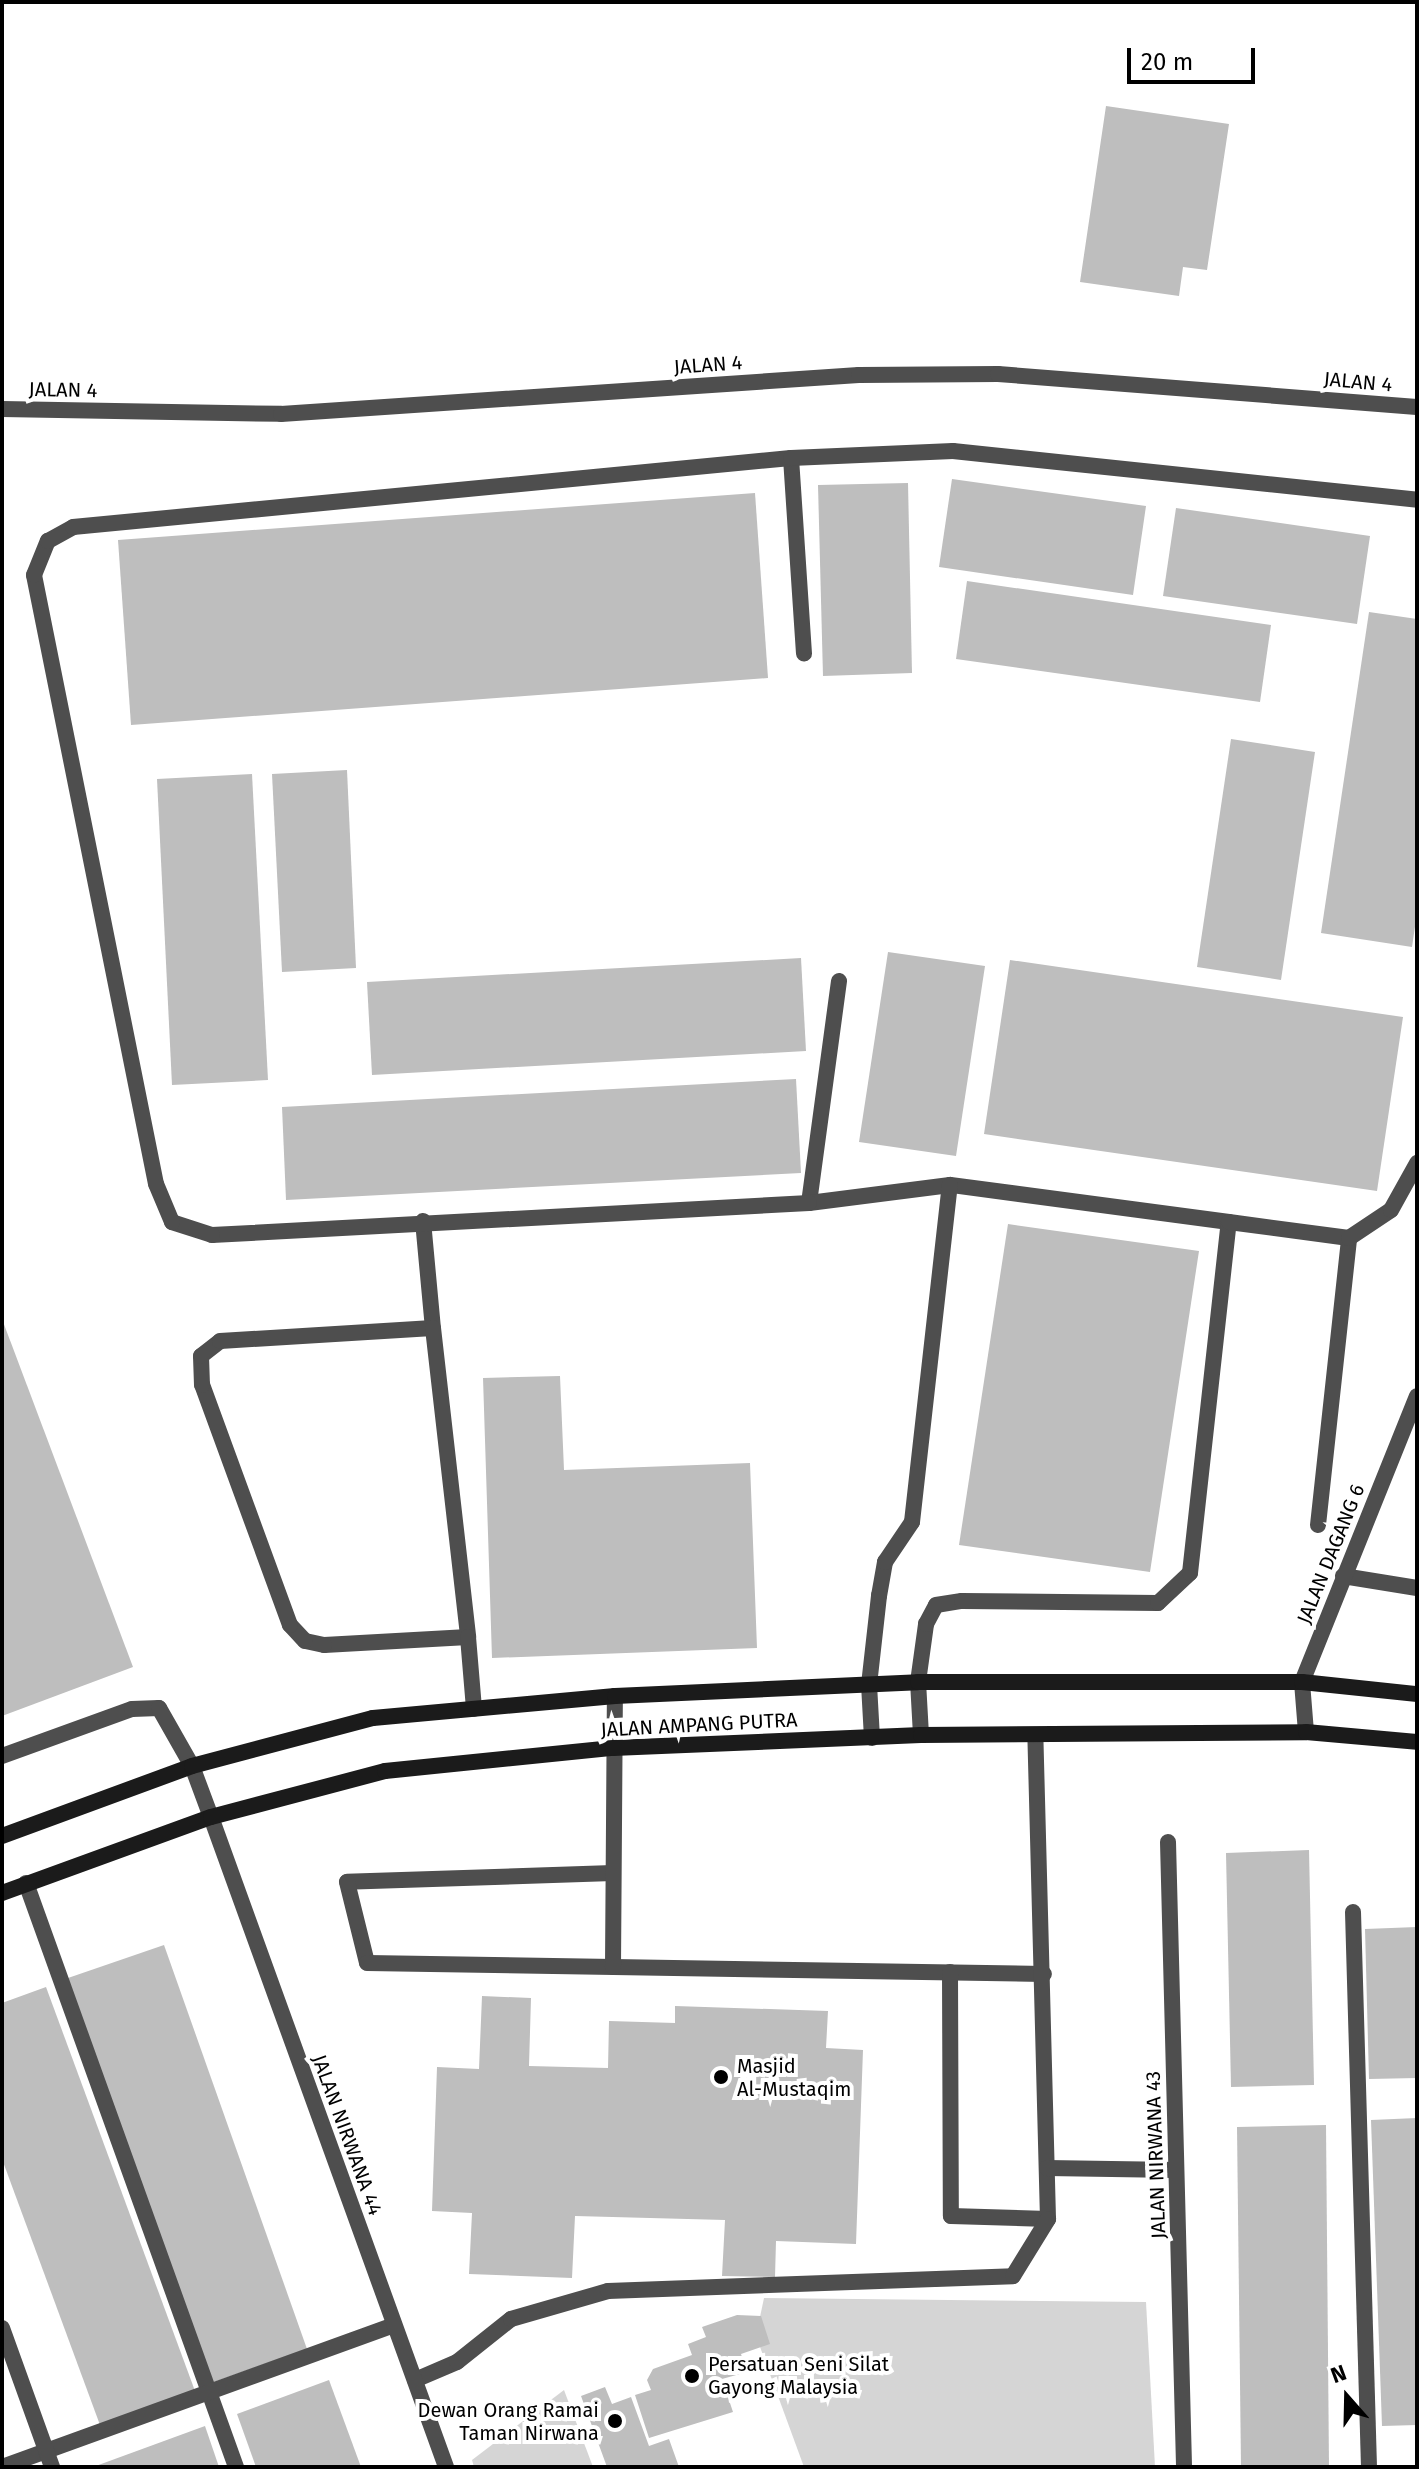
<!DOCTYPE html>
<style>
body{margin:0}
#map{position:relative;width:1419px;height:2469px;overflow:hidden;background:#fff;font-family:"Fira Sans",sans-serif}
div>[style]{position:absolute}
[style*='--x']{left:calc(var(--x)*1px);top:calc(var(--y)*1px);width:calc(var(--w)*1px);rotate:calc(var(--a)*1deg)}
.green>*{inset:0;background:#d5d5d5}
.building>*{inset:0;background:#bebebe}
.lane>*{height:16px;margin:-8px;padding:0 8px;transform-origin:8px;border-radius:8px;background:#4e4e4e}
.street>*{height:16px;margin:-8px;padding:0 8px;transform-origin:8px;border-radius:8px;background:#4e4e4e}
.secondary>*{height:16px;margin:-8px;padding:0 8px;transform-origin:8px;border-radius:8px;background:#1b1b1b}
.dots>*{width:22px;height:22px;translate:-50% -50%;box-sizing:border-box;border:4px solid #fff;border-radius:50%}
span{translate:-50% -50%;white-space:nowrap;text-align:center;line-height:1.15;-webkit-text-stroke:8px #fff;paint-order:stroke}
.street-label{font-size:20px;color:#000}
.poi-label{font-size:20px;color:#000}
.left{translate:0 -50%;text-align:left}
.right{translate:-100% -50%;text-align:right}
.frame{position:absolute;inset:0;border:4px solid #000;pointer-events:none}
.north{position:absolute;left:1307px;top:2357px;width:80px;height:80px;-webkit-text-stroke:6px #fff;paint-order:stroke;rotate:340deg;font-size:22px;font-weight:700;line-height:32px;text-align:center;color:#000}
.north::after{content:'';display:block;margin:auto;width:28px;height:36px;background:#000;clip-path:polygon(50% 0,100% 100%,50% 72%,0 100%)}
.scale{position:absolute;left:1127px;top:48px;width:128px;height:36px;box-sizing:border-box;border:4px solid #000;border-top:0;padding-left:10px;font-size:24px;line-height:28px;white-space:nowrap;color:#000;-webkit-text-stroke:6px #fff;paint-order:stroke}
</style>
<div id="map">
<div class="green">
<i style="clip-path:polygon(764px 2298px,1146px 2302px,1155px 2467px,804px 2467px,756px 2336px)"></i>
<i style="clip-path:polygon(564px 2390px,593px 2467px,474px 2467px,472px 2460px)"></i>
</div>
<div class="building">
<i style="clip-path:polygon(1106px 106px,1229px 124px,1207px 270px,1183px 267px,1179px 296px,1080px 282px)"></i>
<i style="clip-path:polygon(952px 479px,1146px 506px,1133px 595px,939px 567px)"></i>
<i style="clip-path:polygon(908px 483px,912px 673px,823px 676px,818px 485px)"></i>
<i style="clip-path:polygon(755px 493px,768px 678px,131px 725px,118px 540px)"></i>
<i style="clip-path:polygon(1176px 508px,1370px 536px,1357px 624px,1163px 596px)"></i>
<i style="clip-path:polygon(967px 581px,1271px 625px,1260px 702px,956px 659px)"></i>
<i style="clip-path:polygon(1369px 612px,1417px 619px,1417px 913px,1412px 947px,1321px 933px)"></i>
<i style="clip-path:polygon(1231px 739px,1315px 752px,1281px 980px,1197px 967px)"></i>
<i style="clip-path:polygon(347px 770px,356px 968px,282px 972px,272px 774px)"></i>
<i style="clip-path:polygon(252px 774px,268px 1080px,172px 1085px,157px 779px)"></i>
<i style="clip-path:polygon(888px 952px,985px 966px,956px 1156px,859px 1142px)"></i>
<i style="clip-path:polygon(801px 958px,806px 1051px,372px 1075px,367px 982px)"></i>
<i style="clip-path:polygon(1010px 960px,1403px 1017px,1377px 1191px,984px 1134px)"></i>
<i style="clip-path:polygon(796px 1079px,801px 1173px,286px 1200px,282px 1107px)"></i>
<i style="clip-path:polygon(1008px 1224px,1199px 1251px,1150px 1572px,959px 1545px)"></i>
<i style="clip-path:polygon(2px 1319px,133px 1667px,2px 1716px)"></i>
<i style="clip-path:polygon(560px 1376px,564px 1470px,750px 1463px,757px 1648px,492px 1658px,483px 1378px)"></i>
<i style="clip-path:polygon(1309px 1850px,1314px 2085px,1231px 2087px,1226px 1853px)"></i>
<i style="clip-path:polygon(1417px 1927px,1417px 2078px,1369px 2079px,1365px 1929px)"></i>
<i style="clip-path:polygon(164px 1945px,307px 2349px,211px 2383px,68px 1978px)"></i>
<i style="clip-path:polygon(46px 1987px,195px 2391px,100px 2425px,2px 2159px,2px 2003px)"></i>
<i style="clip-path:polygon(482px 1996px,531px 1998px,529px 2066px,608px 2068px,609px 2021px,675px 2023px,675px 2006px,828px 2011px,826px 2048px,863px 2050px,856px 2244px,776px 2241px,775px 2277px,722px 2276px,725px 2220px,575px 2216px,572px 2278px,469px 2274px,472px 2213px,432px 2211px,437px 2067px,479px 2069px)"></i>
<i style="clip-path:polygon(1417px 2118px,1417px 2425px,1382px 2426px,1371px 2120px)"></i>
<i style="clip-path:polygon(1326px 2125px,1329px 2467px,1241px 2467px,1237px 2127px)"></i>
<i style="clip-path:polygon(737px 2315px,761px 2316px,770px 2344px,741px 2354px,747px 2372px,722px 2379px,733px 2412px,649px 2438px,635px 2395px,651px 2390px,647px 2380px,653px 2369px,692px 2355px,688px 2344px,706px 2337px,702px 2327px)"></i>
<i style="clip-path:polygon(329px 2380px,361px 2467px,256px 2467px,237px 2414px)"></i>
<i style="clip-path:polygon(605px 2387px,612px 2404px,631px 2397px,649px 2446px,669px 2439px,679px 2467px,607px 2467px,581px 2396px)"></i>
<i style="clip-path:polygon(205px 2426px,219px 2467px,93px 2467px)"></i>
</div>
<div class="lane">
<i style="--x:791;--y:458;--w:196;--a:86.2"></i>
<i style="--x:809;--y:1203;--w:224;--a:-82.3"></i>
<i style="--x:423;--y:1221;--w:107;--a:84.7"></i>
<i style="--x:1229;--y:1222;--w:281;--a:-172.4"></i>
<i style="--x:950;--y:1185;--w:142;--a:172.7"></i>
<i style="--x:809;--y:1203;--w:598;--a:176.93"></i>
<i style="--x:212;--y:1235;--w:42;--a:-162"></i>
<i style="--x:172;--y:1222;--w:41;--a:-112.8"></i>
<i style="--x:156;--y:1184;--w:621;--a:-101.33"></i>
<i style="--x:34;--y:575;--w:37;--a:-68"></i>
<i style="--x:48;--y:541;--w:29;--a:-29"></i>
<i style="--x:73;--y:527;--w:721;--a:-5.49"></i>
<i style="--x:791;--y:458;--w:162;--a:-2.5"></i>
<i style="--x:953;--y:451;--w:467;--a:6"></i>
<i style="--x:1318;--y:1525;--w:289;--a:-83.8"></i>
<i style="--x:468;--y:1637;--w:144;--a:176.8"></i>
<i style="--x:324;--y:1645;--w:19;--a:-168"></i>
<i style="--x:305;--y:1641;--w:22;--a:-133"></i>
<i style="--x:290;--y:1625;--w:256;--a:-110.1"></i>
<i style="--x:202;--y:1385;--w:29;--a:-92"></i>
<i style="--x:201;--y:1356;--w:24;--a:-38"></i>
<i style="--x:220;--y:1341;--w:213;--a:-3.5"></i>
<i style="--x:433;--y:1328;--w:311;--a:83.5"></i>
<i style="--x:468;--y:1637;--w:72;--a:85.2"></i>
<i style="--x:921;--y:1735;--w:53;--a:-93.2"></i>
<i style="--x:918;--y:1682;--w:59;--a:-82.1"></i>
<i style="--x:926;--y:1624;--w:21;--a:-62"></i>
<i style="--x:936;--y:1605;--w:26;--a:-9"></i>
<i style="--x:962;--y:1601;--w:196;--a:0.6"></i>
<i style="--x:1158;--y:1603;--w:44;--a:-43.2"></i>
<i style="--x:1190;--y:1573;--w:353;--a:-83.7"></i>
<i style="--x:1229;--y:1222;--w:121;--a:7.6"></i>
<i style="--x:1349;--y:1238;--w:50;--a:-33.7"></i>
<i style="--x:1391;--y:1210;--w:54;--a:-61"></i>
<i style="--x:872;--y:1738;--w:53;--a:-93.2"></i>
<i style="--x:869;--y:1685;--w:90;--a:-83.6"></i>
<i style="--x:879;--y:1596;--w:35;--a:-80"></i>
<i style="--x:885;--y:1562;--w:48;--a:-56"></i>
<i style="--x:912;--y:1522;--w:339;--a:-83.6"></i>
<i style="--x:613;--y:1873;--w:266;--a:178.1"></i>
<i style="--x:347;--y:1882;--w:83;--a:76.1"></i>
<i style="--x:367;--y:1963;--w:677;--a:0.93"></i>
<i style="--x:26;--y:1883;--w:621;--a:70.22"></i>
<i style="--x:1353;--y:1912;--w:555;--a:88.35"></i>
<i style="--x:613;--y:1967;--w:271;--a:-89.6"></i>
<i style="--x:950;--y:1972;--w:244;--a:89.8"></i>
<i style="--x:951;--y:2216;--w:97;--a:1.8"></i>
<i style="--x:1048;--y:2219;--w:484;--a:-91.5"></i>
<i style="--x:1047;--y:2168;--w:129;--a:0.9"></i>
<i style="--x:415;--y:2380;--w:46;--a:-23.2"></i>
<i style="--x:457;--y:2362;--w:69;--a:-38.5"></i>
<i style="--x:511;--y:2319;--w:101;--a:-16.1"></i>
<i style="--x:608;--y:2291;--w:405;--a:-2.1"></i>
<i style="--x:1013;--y:2276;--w:67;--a:-58.4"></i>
<i style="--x:2;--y:2467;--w:417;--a:-19.9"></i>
</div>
<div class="street">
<i style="--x:2;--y:409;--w:279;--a:1"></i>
<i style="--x:281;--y:414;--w:579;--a:-3.86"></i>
<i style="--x:859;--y:375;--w:139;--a:-0.4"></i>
<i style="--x:998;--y:374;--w:420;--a:4.5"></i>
<i style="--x:1343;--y:1576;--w:75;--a:9.2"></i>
<i style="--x:1306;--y:1732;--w:50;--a:-94.6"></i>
<i style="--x:1302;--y:1682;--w:308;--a:-68.1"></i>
<i style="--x:2;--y:1756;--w:138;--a:-19.9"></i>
<i style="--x:132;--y:1709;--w:27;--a:-2"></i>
<i style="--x:159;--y:1708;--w:67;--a:60.4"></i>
<i style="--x:192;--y:1766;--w:54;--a:69.6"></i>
<i style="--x:211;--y:1817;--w:691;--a:70.12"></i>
<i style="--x:1168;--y:1842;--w:625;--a:88.53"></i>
<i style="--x:2;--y:2328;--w:148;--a:70.2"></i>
</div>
<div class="secondary">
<i style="--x:2;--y:1836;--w:202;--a:-20.2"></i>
<i style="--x:192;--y:1766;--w:187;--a:-14.9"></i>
<i style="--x:373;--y:1718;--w:243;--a:-5.2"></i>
<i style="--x:615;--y:1696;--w:303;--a:-2.6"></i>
<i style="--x:918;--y:1682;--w:384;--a:0"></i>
<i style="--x:1302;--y:1682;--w:116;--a:6"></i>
<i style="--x:2;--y:1893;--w:222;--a:-20"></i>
<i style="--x:211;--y:1817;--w:180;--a:-14.8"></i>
<i style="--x:385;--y:1771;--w:229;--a:-5.8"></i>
<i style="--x:613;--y:1748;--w:308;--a:-2.4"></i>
<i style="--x:921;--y:1735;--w:385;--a:-0.4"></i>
<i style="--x:1306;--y:1732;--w:111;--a:5.1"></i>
</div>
<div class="dots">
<i style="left:721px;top:2077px;background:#000"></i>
<i style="left:692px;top:2376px;background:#000"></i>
<i style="left:615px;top:2421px;background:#000"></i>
</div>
<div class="street-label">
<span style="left:708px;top:365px;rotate:-4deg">JALAN 4</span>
<span style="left:1358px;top:382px;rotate:5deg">JALAN 4</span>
<span style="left:63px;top:390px;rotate:1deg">JALAN 4</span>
<span style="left:1331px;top:1554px;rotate:-68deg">JALAN DAGANG 6</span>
<span style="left:699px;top:1725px;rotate:-3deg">JALAN AMPANG PUTRA</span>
<span style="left:347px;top:2135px;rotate:70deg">JALAN NIRWANA 44</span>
<span style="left:1156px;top:2155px;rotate:-92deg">JALAN NIRWANA 43</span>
</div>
<div class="poi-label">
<span class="left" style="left:737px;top:2078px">Masjid<br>Al-Mustaqim</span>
<span class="left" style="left:708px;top:2376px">Persatuan Seni Silat<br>Gayong Malaysia</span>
<span class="right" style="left:599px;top:2422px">Dewan Orang Ramai<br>Taman Nirwana</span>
</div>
<div class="frame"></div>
<div class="north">N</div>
<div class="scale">20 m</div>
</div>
